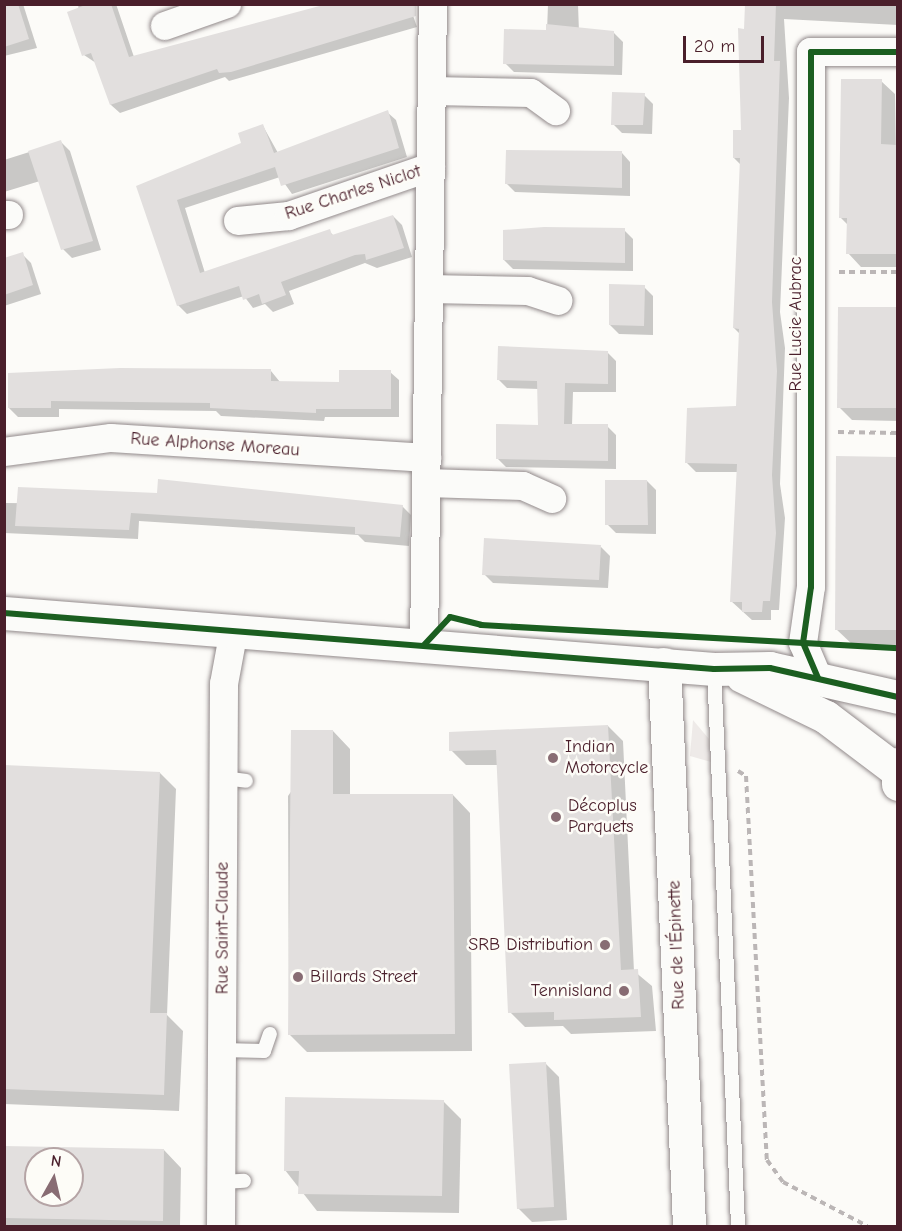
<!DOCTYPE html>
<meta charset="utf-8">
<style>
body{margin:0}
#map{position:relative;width:902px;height:1231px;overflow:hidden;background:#fcfbf8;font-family:"Comic Neue",sans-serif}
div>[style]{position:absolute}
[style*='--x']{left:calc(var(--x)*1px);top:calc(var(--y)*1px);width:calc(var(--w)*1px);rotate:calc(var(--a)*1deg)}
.green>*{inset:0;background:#eeeae8}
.shadow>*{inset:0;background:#0003}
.building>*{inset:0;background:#e2dfde}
.path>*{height:4px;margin-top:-2px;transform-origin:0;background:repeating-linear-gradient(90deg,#bbb6b6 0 6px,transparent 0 10.5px)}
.roads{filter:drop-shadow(0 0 2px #928a8b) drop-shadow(0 0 2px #928a8b)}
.lane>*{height:14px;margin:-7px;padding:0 7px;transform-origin:7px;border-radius:7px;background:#fbfbf9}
.street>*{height:28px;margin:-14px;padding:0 14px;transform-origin:14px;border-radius:14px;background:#fbfbf9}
.secondary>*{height:33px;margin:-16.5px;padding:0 16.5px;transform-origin:16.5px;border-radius:16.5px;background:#fbfbf9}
.primary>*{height:33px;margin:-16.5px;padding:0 16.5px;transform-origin:16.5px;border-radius:16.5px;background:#fbfbf9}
.cycleway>*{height:6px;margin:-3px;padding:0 3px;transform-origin:3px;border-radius:3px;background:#1b5e20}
.dots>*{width:16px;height:16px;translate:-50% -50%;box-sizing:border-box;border:3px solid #fdfcf7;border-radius:50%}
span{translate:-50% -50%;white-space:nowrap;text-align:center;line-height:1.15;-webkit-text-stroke:5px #fdfcf7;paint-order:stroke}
.street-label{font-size:18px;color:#4a1f2b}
.poi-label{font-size:18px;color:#4a1f2b}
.left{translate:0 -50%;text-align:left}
.right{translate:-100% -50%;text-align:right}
.frame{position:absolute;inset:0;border:6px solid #4a1f2b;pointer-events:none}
.north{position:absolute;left:24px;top:1147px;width:60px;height:60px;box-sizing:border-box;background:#fdfcf7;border:2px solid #b5a4a5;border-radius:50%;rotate:8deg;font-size:16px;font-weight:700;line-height:24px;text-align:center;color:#4a1f2b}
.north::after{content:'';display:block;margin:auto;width:21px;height:27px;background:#886c73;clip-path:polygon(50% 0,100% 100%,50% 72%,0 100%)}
.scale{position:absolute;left:683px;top:36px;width:81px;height:27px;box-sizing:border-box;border:3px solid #4a1f2b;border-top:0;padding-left:8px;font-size:18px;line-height:21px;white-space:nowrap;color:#4a1f2b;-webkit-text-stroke:4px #fdfcf7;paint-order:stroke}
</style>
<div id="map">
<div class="green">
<i style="clip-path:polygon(693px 720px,709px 739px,711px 762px,690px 756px)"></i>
</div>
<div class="shadow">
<i style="clip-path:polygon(4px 4px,23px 4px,37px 48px,4px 56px)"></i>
<i style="clip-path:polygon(78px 4px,116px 4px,134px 57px,409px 4px,417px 27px,229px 81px,225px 77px,120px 113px,111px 105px,96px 63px,84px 55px)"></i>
<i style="clip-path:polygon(548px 4px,578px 4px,579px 32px,614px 33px,623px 42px,622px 75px,514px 72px,505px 63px,547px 31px)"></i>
<i style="clip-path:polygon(746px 4px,898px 4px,898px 25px,784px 19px,789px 98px,780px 312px,785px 348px,780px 484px,785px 518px,779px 610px,771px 610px,771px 620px,752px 620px,731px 601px,739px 472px,696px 472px,687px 463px,738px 407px,740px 334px,734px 328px,741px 165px,734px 158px,742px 132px,739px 30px,746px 30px)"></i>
<i style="clip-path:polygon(881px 81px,895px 94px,898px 267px,861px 267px,848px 253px,848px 225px,841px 218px)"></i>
<i style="clip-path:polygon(644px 95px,653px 104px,652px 134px,622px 133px,613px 124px)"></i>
<i style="clip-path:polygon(387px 112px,396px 120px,407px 157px,292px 194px,280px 177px,185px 208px,205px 273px,329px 231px,334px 236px,393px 216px,402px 225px,412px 257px,377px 268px,365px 263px,289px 291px,294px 304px,273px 312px,265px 304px,253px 308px,244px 296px,187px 314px,178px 305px,138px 187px,243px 144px,263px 126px,278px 153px)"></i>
<i style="clip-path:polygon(61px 142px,70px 151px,101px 250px,72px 258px,63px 249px,40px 181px,4px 192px,4px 160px)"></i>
<i style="clip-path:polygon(622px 153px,630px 162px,630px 196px,515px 192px,506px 183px)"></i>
<i style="clip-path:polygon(624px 230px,633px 239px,633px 271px,513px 269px,504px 260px)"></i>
<i style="clip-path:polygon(22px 254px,31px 263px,41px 294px,4px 306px,4px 260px)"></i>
<i style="clip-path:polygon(644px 287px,653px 296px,653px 335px,619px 334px,610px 325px)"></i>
<i style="clip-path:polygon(840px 308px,898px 308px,898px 421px,852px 420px,839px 407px)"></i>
<i style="clip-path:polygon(607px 352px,616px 361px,616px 392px,573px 392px,572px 426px,607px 426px,616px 435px,616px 469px,506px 467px,497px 458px,539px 426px,539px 389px,507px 388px,498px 379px)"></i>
<i style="clip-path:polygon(271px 371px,280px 382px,341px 384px,390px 372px,399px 380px,399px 417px,325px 417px,324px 421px,221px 416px,216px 411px,59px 409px,59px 417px,18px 417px,9px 408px,10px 374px)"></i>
<i style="clip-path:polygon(838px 458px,898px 458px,898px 647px,854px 646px,836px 629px)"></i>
<i style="clip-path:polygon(647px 481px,656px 490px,656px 534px,616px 533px,607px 524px)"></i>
<i style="clip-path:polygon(4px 503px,402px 506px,411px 515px,409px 546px,365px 542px,358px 535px,139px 521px,138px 539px,4px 533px)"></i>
<i style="clip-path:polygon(601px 547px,610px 556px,608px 588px,493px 583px,484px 574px)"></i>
<i style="clip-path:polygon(608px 726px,623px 741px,634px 971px,652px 986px,656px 1031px,571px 1034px,563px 1026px,525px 1027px,510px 1012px,498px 765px,466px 765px,451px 750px)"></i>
<i style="clip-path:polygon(333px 731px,350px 749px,350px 795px,453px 795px,470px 813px,472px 1051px,307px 1052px,289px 1034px,288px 796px)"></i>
<i style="clip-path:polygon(4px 767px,160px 773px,176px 789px,167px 1015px,183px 1031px,179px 1111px,4px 1104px)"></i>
<i style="clip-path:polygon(546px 1064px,559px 1077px,567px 1220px,532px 1222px,518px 1208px)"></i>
<i style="clip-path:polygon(443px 1101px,461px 1119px,459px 1213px,317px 1211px,285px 1170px)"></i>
<i style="clip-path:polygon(evenodd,4px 1147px,164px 1150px,181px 1168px,180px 1226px,4px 1226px,4px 1147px,36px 1159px,72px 1159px,72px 1195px,36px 1195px,36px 1159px)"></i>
</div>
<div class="building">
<i style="clip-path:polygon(4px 4px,18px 4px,29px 39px,4px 47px)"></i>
<i style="clip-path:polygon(88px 4px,111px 4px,129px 57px,327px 4px,416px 4px,416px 16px,231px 72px,219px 73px,217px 69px,110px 105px,91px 53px,82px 56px,67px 12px)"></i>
<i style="clip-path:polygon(745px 4px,776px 4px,774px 61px,780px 61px,772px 302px,777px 371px,772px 475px,776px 533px,770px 601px,763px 601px,762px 612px,742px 612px,742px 602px,730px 602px,737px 464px,685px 463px,687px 408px,736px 406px,739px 329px,733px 328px,740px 158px,733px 158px,733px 130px,741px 130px,738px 28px,744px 29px)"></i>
<i style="clip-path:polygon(546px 24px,614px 31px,614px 66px,503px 64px,504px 29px,546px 30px)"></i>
<i style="clip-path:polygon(841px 79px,882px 79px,881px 144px,897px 145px,897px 254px,846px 254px,847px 218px,839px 218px)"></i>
<i style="clip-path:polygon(612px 92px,645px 93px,643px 125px,611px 125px)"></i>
<i style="clip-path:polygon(388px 110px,399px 148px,281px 186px,275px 167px,177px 200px,200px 273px,330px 229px,332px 235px,393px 215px,404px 248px,366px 260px,365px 254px,355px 255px,281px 282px,286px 295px,262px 304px,259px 294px,243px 300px,239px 286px,177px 306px,136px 186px,241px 143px,238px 133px,263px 124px,274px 153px)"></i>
<i style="clip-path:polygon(61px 140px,93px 241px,61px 250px,28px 151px)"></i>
<i style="clip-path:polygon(506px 150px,622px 151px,622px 188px,505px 184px)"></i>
<i style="clip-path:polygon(544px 227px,625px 228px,625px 263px,503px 260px,503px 230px)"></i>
<i style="clip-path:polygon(23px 252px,33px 285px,4px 295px,4px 258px)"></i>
<i style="clip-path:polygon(609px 284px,645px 285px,644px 326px,609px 325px)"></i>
<i style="clip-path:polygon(838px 307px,897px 307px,897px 408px,837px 408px)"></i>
<i style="clip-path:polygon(498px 346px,608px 351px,608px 384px,565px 383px,564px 424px,608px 424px,608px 461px,496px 459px,496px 424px,538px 425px,537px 381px,497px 380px)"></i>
<i style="clip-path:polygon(120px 368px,271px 369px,271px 381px,339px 382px,339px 370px,391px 370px,391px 409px,316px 409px,316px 413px,210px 408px,210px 403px,51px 401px,51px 408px,8px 408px,8px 373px)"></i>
<i style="clip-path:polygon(836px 456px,897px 457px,897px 630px,835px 630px)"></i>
<i style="clip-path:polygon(158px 479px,403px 505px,400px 537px,355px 534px,355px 527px,131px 513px,129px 530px,15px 526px,18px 487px,157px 493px)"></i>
<i style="clip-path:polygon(605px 480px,647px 480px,648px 525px,605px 525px)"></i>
<i style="clip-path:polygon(484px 538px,601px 545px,599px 580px,482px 575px)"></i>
<i style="clip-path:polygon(608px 725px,621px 970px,638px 969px,641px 1017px,554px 1020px,554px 1012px,508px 1013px,496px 750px,449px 751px,449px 732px)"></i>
<i style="clip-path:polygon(291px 730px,333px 730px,333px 794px,453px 794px,455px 1034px,288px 1035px)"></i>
<i style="clip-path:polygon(4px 765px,160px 772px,150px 1013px,167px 1013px,164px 1095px,4px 1089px)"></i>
<i style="clip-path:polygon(546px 1062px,554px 1207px,517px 1209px,509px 1064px)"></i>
<i style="clip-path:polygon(285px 1097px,444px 1100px,442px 1196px,298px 1194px,299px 1171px,284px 1171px)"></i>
<i style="clip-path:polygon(evenodd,4px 1146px,164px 1149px,163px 1221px,4px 1218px,4px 1146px,36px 1159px,72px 1159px,72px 1195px,36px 1195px,36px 1159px)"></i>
</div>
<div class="path">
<i style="--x:839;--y:272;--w:59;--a:0"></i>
<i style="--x:838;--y:432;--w:60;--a:1"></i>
<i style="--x:738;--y:771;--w:9;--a:32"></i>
<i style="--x:746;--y:776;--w:385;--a:86.9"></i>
<i style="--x:767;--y:1160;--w:27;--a:54"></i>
<i style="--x:783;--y:1182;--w:95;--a:27.6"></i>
</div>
<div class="roads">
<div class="lane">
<i style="--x:714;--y:669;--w:558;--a:87.53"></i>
<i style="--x:223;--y:778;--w:23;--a:7"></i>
<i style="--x:222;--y:1050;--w:42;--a:1.4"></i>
<i style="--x:264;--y:1051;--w:18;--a:-71"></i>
<i style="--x:222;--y:1182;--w:22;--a:-3"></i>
</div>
<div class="street">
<i style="--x:165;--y:26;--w:66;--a:-19.5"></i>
<i style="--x:432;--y:91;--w:99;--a:1.2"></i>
<i style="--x:531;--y:93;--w:31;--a:36"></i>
<i style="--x:4;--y:215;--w:5;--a:0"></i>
<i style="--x:238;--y:221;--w:51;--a:-5.6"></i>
<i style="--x:289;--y:216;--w:150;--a:-19"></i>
<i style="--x:429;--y:289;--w:99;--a:1.2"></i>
<i style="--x:528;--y:291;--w:32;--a:18"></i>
<i style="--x:4;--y:452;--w:108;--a:-7.5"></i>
<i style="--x:111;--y:438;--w:317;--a:3.6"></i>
<i style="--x:426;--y:483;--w:97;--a:1.8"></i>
<i style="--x:523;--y:486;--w:32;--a:24"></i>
<i style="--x:424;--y:645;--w:641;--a:-89.2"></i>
<i style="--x:818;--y:678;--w:38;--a:-113"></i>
<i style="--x:803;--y:643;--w:57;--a:-81.9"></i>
<i style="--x:811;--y:587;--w:535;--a:-90"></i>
<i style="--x:811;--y:52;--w:87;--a:0"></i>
<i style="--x:221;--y:1226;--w:542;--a:-89.68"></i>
<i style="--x:224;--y:684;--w:55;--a:-79.5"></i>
</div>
<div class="secondary">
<i style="--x:4;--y:613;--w:712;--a:4.51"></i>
<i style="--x:714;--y:669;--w:56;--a:-1"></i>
<i style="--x:770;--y:668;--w:131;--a:12.8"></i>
<i style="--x:664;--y:664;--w:563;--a:87.45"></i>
<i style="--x:742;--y:676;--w:93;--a:26"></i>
<i style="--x:826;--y:717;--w:88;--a:37.1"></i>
</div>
<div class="primary">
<i style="--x:898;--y:764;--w:20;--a:90"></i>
</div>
</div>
<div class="cycleway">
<i style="--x:4;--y:613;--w:712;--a:4.51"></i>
<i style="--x:714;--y:669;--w:56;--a:-1"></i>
<i style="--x:770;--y:668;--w:131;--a:12.8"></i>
<i style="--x:424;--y:645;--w:38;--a:-47"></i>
<i style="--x:450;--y:617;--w:32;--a:14"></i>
<i style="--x:481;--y:625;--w:418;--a:3.2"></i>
<i style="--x:818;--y:678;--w:38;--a:-113"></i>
<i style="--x:803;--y:643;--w:57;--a:-81.9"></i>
<i style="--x:811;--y:587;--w:535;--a:-90"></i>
<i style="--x:811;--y:52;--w:87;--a:0"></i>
</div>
<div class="dots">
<i style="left:553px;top:758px;background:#886c73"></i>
<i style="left:556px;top:817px;background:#886c73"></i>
<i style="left:605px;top:945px;background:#886c73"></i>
<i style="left:298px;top:977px;background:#886c73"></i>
<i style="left:624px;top:991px;background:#886c73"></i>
</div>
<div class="street-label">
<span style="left:353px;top:193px;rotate:-18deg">Rue Charles Niclot</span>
<span style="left:796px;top:324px;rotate:-90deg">Rue Lucie Aubrac</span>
<span style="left:215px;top:445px;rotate:4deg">Rue Alphonse Moreau</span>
<span style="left:223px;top:928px;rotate:-90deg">Rue Saint-Claude</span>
<span style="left:677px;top:945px;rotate:-92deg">Rue de l'Épinette</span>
</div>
<div class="poi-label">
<span class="left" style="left:565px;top:758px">Indian<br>Motorcycle</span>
<span class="left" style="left:568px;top:817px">Décoplus<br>Parquets</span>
<span class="right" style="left:593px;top:945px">SRB Distribution</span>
<span class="left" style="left:310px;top:977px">Billards Street</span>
<span class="right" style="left:612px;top:991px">Tennisland</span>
</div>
<div class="frame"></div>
<div class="north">N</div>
<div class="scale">20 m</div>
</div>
